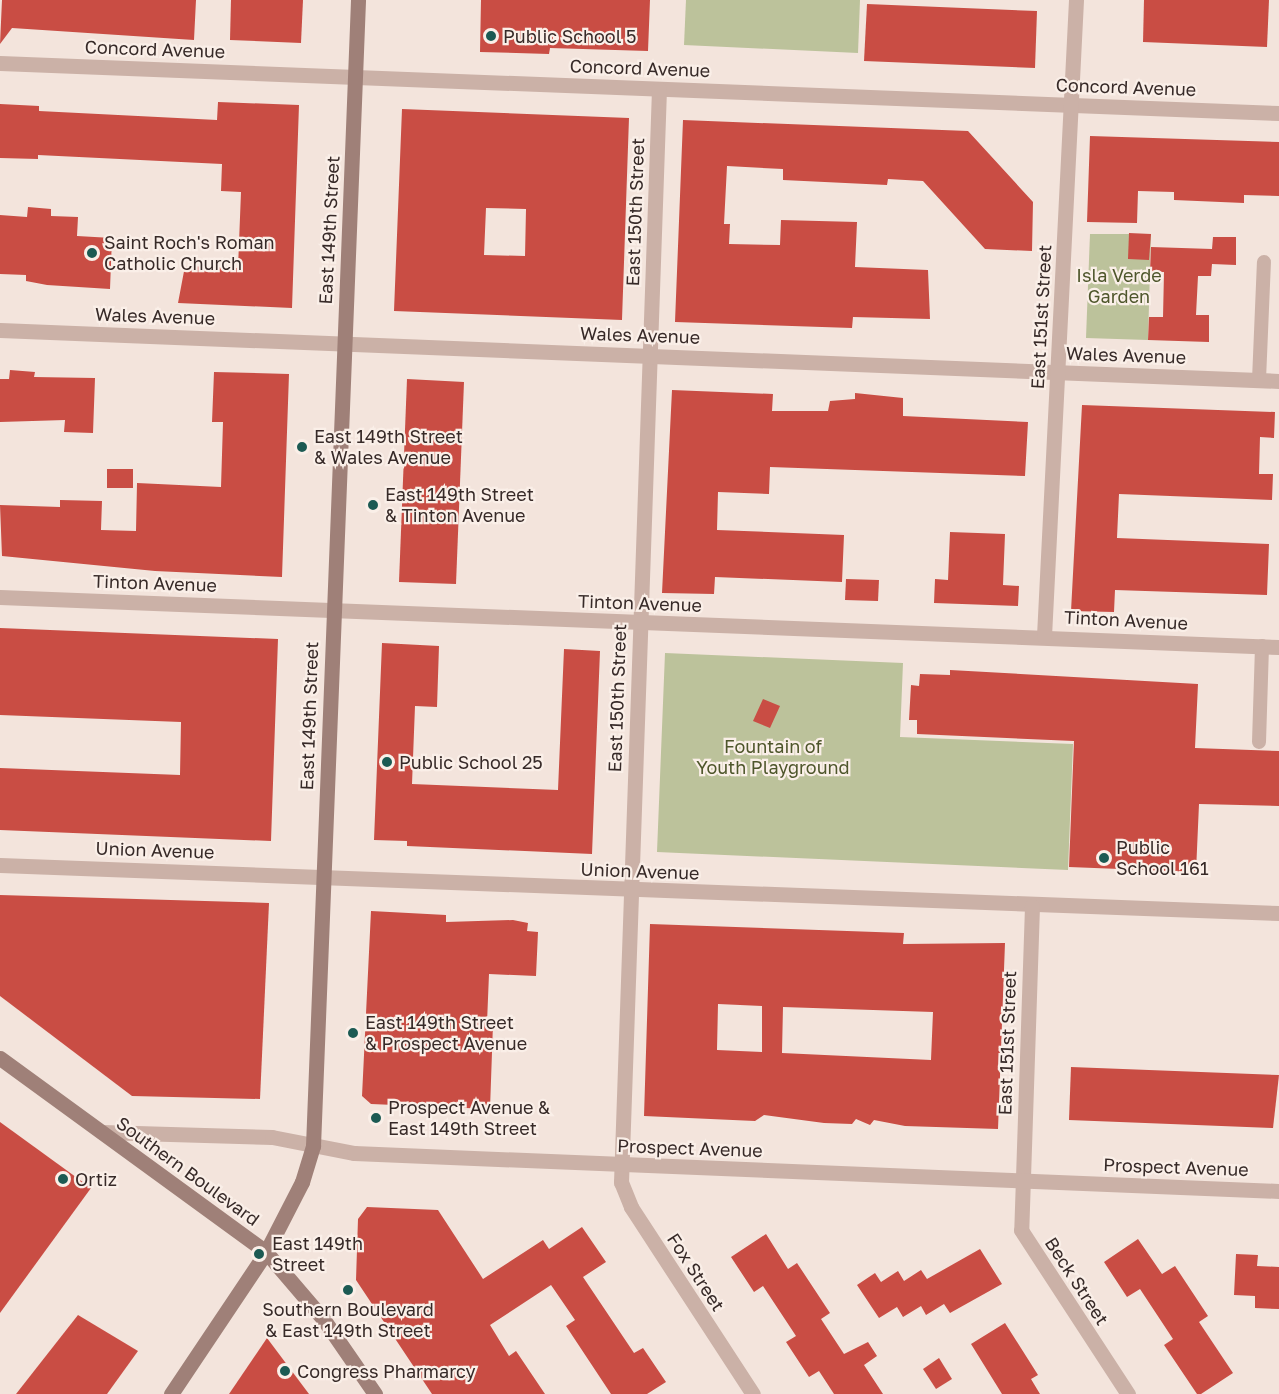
<!DOCTYPE html>
<style>
body{margin:0}
#map{position:relative;width:1279px;height:1394px;overflow:hidden;background:#f3e4dc;font-family:"Golos Text",sans-serif}
div>[style]{position:absolute}
[style*='--x']{left:calc(var(--x)*1px);top:calc(var(--y)*1px);width:calc(var(--w)*1px);rotate:calc(var(--a)*1deg)}
.green>*{inset:0;background:#bcc29b}
.building>*{inset:0;background:#c94d44}
.service>*{height:14px;margin:-7px;padding:0 7px;transform-origin:7px;border-radius:7px;background:#cbb1a7}
.minor>*{height:15px;margin:-7.5px;padding:0 7.5px;transform-origin:7.5px;border-radius:7.5px;background:#cbb1a7}
.tertiary>*{height:15px;margin:-7.5px;padding:0 7.5px;transform-origin:7.5px;border-radius:7.5px;background:#cbb1a7}
.secondary>*{height:15px;margin:-7.5px;padding:0 7.5px;transform-origin:7.5px;border-radius:7.5px;background:#9f8078}
.dots>*{width:16px;height:16px;translate:-50% -50%;box-sizing:border-box;border:3px solid #faefe8;border-radius:50%}
span{translate:-50% -50%;white-space:nowrap;text-align:center;line-height:1.15;-webkit-text-stroke:4.5px #faefe8;paint-order:stroke}
.poi-label{font-size:18px;color:#372a28}
.left{translate:0 -50%;text-align:left}
.street-label{font-size:18px;color:#372a28}
.park-label{font-size:18px;color:#4e562b}
</style>
<div id="map">
<div class="green">
<i style="clip-path:polygon(686px 0,860px 0,858px 53px,684px 45px)"></i>
<i style="clip-path:polygon(1090px 234px,1151px 234px,1148px 340px,1086px 338px)"></i>
<i style="clip-path:polygon(665px 653px,903px 663px,900px 737px,1073px 744px,1068px 870px,657px 852px)"></i>
</div>
<div class="building">
<i style="clip-path:polygon(196px 0,194px 40px,12px 28px,0 44px,2px 0)"></i>
<i style="clip-path:polygon(231px 0,303px 0,301px 43px,230px 40px)"></i>
<i style="clip-path:polygon(481px 0,650px 0,648px 51px,550px 48px,549px 54px,480px 52px)"></i>
<i style="clip-path:polygon(1144px 0,1269px 0,1267px 47px,1143px 42px)"></i>
<i style="clip-path:polygon(867px 4px,1037px 11px,1035px 68px,864px 61px)"></i>
<i style="clip-path:polygon(218px 102px,299px 105px,292px 308px,178px 303px,185px 266px,238px 268px,241px 192px,221px 191px,222px 164px,38px 155px,38px 159px,0 158px,0 104px,39px 106px,39px 111px,217px 120px)"></i>
<i style="clip-path:polygon(evenodd,402px 109px,629px 118px,622px 320px,394px 311px,402px 109px,486px 208px,526px 209px,525px 256px,484px 255px,486px 208px)"></i>
<i style="clip-path:polygon(683px 120px,968px 131px,1033px 202px,1032px 251px,985px 249px,923px 181px,888px 179px,887px 185px,783px 180px,783px 169px,727px 166px,724px 224px,730px 224px,729px 244px,780px 245px,781px 220px,857px 222px,855px 267px,928px 270px,930px 319px,853px 317px,852px 328px,675px 322px)"></i>
<i style="clip-path:polygon(1090px 136px,1279px 142px,1279px 196px,1244px 195px,1244px 203px,1174px 200px,1174px 192px,1138px 191px,1137px 223px,1087px 222px)"></i>
<i style="clip-path:polygon(28px 207px,51px 209px,51px 216px,78px 217px,77px 236px,112px 238px,110px 289px,47px 285px,26px 281px,26px 275px,0 274px,0 215px,27px 217px)"></i>
<i style="clip-path:polygon(1129px 233px,1151px 234px,1149px 260px,1128px 259px)"></i>
<i style="clip-path:polygon(1213px 237px,1236px 237px,1236px 265px,1212px 264px,1211px 276px,1198px 276px,1196px 315px,1209px 315px,1209px 342px,1148px 340px,1149px 317px,1163px 317px,1164px 272px,1150px 272px,1151px 247px,1212px 249px)"></i>
<i style="clip-path:polygon(10px 370px,35px 372px,34px 377px,95px 378px,93px 433px,64px 432px,65px 420px,0 422px,0 379px,9px 379px)"></i>
<i style="clip-path:polygon(214px 372px,289px 374px,282px 577px,155px 571px,2px 556px,0 505px,60px 507px,60px 500px,102px 501px,101px 530px,136px 531px,137px 483px,221px 487px,223px 422px,212px 422px)"></i>
<i style="clip-path:polygon(407px 379px,464px 382px,456px 584px,399px 582px)"></i>
<i style="clip-path:polygon(672px 390px,773px 394px,772px 411px,828px 411px,830px 401px,855px 399px,855px 393px,903px 398px,903px 416px,1028px 422px,1025px 476px,770px 467px,769px 494px,718px 492px,717px 530px,844px 535px,842px 582px,715px 577px,714px 594px,662px 593px)"></i>
<i style="clip-path:polygon(1082px 405px,1275px 412px,1274px 438px,1260px 437px,1259px 474px,1273px 474px,1272px 500px,1119px 494px,1117px 538px,1269px 544px,1267px 595px,1115px 590px,1114px 612px,1071px 611px)"></i>
<i style="clip-path:polygon(107px 469px,133px 469px,133px 488px,107px 488px)"></i>
<i style="clip-path:polygon(950px 532px,1005px 534px,1003px 585px,1019px 586px,1018px 606px,934px 603px,935px 579px,948px 580px)"></i>
<i style="clip-path:polygon(846px 579px,879px 580px,878px 601px,845px 600px)"></i>
<i style="clip-path:polygon(0 628px,278px 639px,271px 841px,0 830px,0 768px,180px 775px,181px 722px,0 715px)"></i>
<i style="clip-path:polygon(382px 643px,439px 646px,437px 707px,415px 706px,412px 784px,558px 790px,564px 649px,600px 651px,592px 854px,407px 846px,407px 841px,374px 840px)"></i>
<i style="clip-path:polygon(950px 670px,1198px 684px,1195px 748px,1279px 751px,1279px 806px,1199px 804px,1196px 872px,1069px 867px,1074px 741px,917px 734px,917px 720px,909px 720px,911px 685px,919px 686px,920px 674px,950px 675px)"></i>
<i style="clip-path:polygon(763px 699px,780px 706px,770px 728px,753px 721px)"></i>
<i style="clip-path:polygon(0 895px,269px 903px,260px 1099px,132px 1096px,0 996px)"></i>
<i style="clip-path:polygon(371px 911px,446px 915px,446px 922px,513px 920px,528px 923px,527px 931px,538px 932px,536px 976px,489px 974px,487px 1023px,493px 1024px,490px 1109px,371px 1104px,362px 1096px)"></i>
<i style="clip-path:polygon(evenodd,650px 924px,904px 933px,903px 944px,1005px 943px,998px 1129px,905px 1126px,874px 1120px,870px 1125px,856px 1119px,852px 1124px,824px 1123px,764px 1115px,755px 1121px,644px 1116px,650px 924px,718px 1004px,762px 1006px,762px 1052px,717px 1050px,718px 1004px,650px 924px,783px 1007px,933px 1012px,931px 1060px,782px 1053px,783px 1007px)"></i>
<i style="clip-path:polygon(1071px 1067px,1279px 1075px,1273px 1128px,1069px 1120px)"></i>
<i style="clip-path:polygon(0 1122px,91px 1188px,0 1313px)"></i>
<i style="clip-path:polygon(367px 1207px,438px 1210px,483px 1279px,543px 1240px,549px 1249px,582px 1227px,606px 1262px,583px 1277px,634px 1353px,643px 1348px,666px 1382px,647px 1394px,611px 1394px,566px 1326px,575px 1320px,551px 1285px,490px 1325px,509px 1356px,516px 1351px,545px 1394px,432px 1394px,356px 1280px,358px 1219px)"></i>
<i style="clip-path:polygon(766px 1234px,788px 1269px,797px 1263px,830px 1313px,821px 1319px,844px 1354px,868px 1342px,877px 1356px,864px 1365px,883px 1394px,834px 1394px,819px 1371px,809px 1377px,786px 1342px,796px 1336px,763px 1286px,754px 1292px,731px 1257px)"></i>
<i style="clip-path:polygon(1138px 1239px,1162px 1274px,1175px 1266px,1208px 1316px,1199px 1322px,1233px 1373px,1201px 1394px,1197px 1394px,1164px 1345px,1173px 1339px,1140px 1289px,1127px 1297px,1104px 1262px)"></i>
<i style="clip-path:polygon(980px 1249px,1002px 1284px,950px 1313px,944px 1304px,926px 1315px,921px 1306px,903px 1317px,897px 1307px,879px 1318px,857px 1285px,875px 1273px,881px 1282px,898px 1271px,904px 1281px,921px 1270px,927px 1279px)"></i>
<i style="clip-path:polygon(1236px 1254px,1258px 1255px,1257px 1266px,1279px 1267px,1279px 1309px,1255px 1308px,1255px 1296px,1234px 1295px)"></i>
<i style="clip-path:polygon(78px 1315px,138px 1351px,107px 1394px,16px 1394px)"></i>
<i style="clip-path:polygon(1005px 1323px,1038px 1375px,1031px 1379px,1040px 1394px,1002px 1394px,971px 1344px)"></i>
<i style="clip-path:polygon(267px 1338px,309px 1394px,229px 1394px)"></i>
<i style="clip-path:polygon(939px 1358px,952px 1379px,936px 1389px,923px 1369px)"></i>
</div>
<div class="service">
<i style="--x:1259;--y:380;--w:118;--a:-87.6"></i>
<i style="--x:1259;--y:742;--w:96;--a:-88.2"></i>
</div>
<div class="minor">
<i style="--x:0;--y:63;--w:1280;--a:2.24"></i>
<i style="--x:659;--y:89;--w:1094;--a:91.99"></i>
<i style="--x:621;--y:1182;--w:27;--a:68"></i>
<i style="--x:631;--y:1207;--w:223;--a:56.9"></i>
<i style="--x:0;--y:330;--w:1280;--a:2.28"></i>
<i style="--x:0;--y:597;--w:1280;--a:2.24"></i>
<i style="--x:1044;--y:636;--w:637;--a:-87.12"></i>
<i style="--x:0;--y:865;--w:1280;--a:2.15"></i>
<i style="--x:1032;--y:906;--w:324;--a:91.9"></i>
<i style="--x:1021;--y:1230;--w:196;--a:56.9"></i>
</div>
<div class="tertiary">
<i style="--x:102;--y:1132;--w:170;--a:1.7"></i>
<i style="--x:272;--y:1137;--w:84;--a:11"></i>
<i style="--x:354;--y:1153;--w:926;--a:2.35"></i>
</div>
<div class="secondary">
<i style="--x:0;--y:1058;--w:329;--a:36.1"></i>
<i style="--x:266;--y:1252;--w:89;--a:49.5"></i>
<i style="--x:324;--y:1320;--w:90;--a:55.4"></i>
<i style="--x:171;--y:1394;--w:171;--a:-56.2"></i>
<i style="--x:266;--y:1252;--w:79;--a:-62.8"></i>
<i style="--x:302;--y:1182;--w:38;--a:-73"></i>
<i style="--x:313;--y:1146;--w:1147;--a:-87.75"></i>
</div>
<div class="dots">
<i style="left:491px;top:36px;background:#1c5a53"></i>
<i style="left:92px;top:253px;background:#1c5a53"></i>
<i style="left:302px;top:447px;background:#1c5a53"></i>
<i style="left:373px;top:505px;background:#1c5a53"></i>
<i style="left:387px;top:762px;background:#1c5a53"></i>
<i style="left:1104px;top:858px;background:#1c5a53"></i>
<i style="left:353px;top:1033px;background:#1c5a53"></i>
<i style="left:376px;top:1118px;background:#1c5a53"></i>
<i style="left:63px;top:1179px;background:#1c5a53"></i>
<i style="left:259px;top:1254px;background:#1c5a53"></i>
<i style="left:348px;top:1290px;background:#1c5a53"></i>
<i style="left:285px;top:1371px;background:#1c5a53"></i>
</div>
<div class="poi-label">
<span class="left" style="left:503px;top:36px">Public School 5</span>
<span class="left" style="left:104px;top:253px">Saint Roch's Roman<br>Catholic Church</span>
<span class="left" style="left:314px;top:447px">East 149th Street<br>&amp; Wales Avenue</span>
<span class="left" style="left:385px;top:505px">East 149th Street<br>&amp; Tinton Avenue</span>
<span class="left" style="left:399px;top:762px">Public School 25</span>
<span class="left" style="left:1116px;top:858px">Public<br>School 161</span>
<span class="left" style="left:365px;top:1033px">East 149th Street<br>&amp; Prospect Avenue</span>
<span class="left" style="left:388px;top:1118px">Prospect Avenue &amp;<br>East 149th Street</span>
<span class="left" style="left:75px;top:1179px">Ortiz</span>
<span class="left" style="left:272px;top:1254px">East 149th<br>Street</span>
<span style="left:348px;top:1320px">Southern Boulevard<br>&amp; East 149th Street</span>
<span class="left" style="left:297px;top:1371px">Congress Pharmarcy</span>
</div>
<div class="street-label">
<span style="left:155px;top:49px;rotate:2deg">Concord Avenue</span>
<span style="left:640px;top:68px;rotate:2deg">Concord Avenue</span>
<span style="left:1126px;top:87px;rotate:2deg">Concord Avenue</span>
<span style="left:635px;top:212px;rotate:-88deg">East 150th Street</span>
<span style="left:329px;top:230px;rotate:-87deg">East 149th Street</span>
<span style="left:155px;top:316px;rotate:2deg">Wales Avenue</span>
<span style="left:1041px;top:317px;rotate:-87deg">East 151st Street</span>
<span style="left:640px;top:335px;rotate:2deg">Wales Avenue</span>
<span style="left:1126px;top:355px;rotate:2deg">Wales Avenue</span>
<span style="left:155px;top:583px;rotate:2deg">Tinton Avenue</span>
<span style="left:640px;top:603px;rotate:2deg">Tinton Avenue</span>
<span style="left:1126px;top:620px;rotate:3deg">Tinton Avenue</span>
<span style="left:617px;top:698px;rotate:-88deg">East 150th Street</span>
<span style="left:309px;top:716px;rotate:-88deg">East 149th Street</span>
<span style="left:155px;top:850px;rotate:2deg">Union Avenue</span>
<span style="left:640px;top:871px;rotate:2deg">Union Avenue</span>
<span style="left:1007px;top:1043px;rotate:-88deg">East 151st Street</span>
<span style="left:690px;top:1148px;rotate:2deg">Prospect Avenue</span>
<span style="left:1176px;top:1167px;rotate:2deg">Prospect Avenue</span>
<span style="left:188px;top:1171px;rotate:36deg">Southern Boulevard</span>
<span style="left:696px;top:1272px;rotate:57deg">Fox Street</span>
<span style="left:1077px;top:1281px;rotate:57deg">Beck Street</span>
</div>
<div class="park-label">
<span style="left:1119px;top:286px">Isla Verde<br>Garden</span>
<span style="left:773px;top:757px">Fountain of<br>Youth Playground</span>
</div>
</div>
